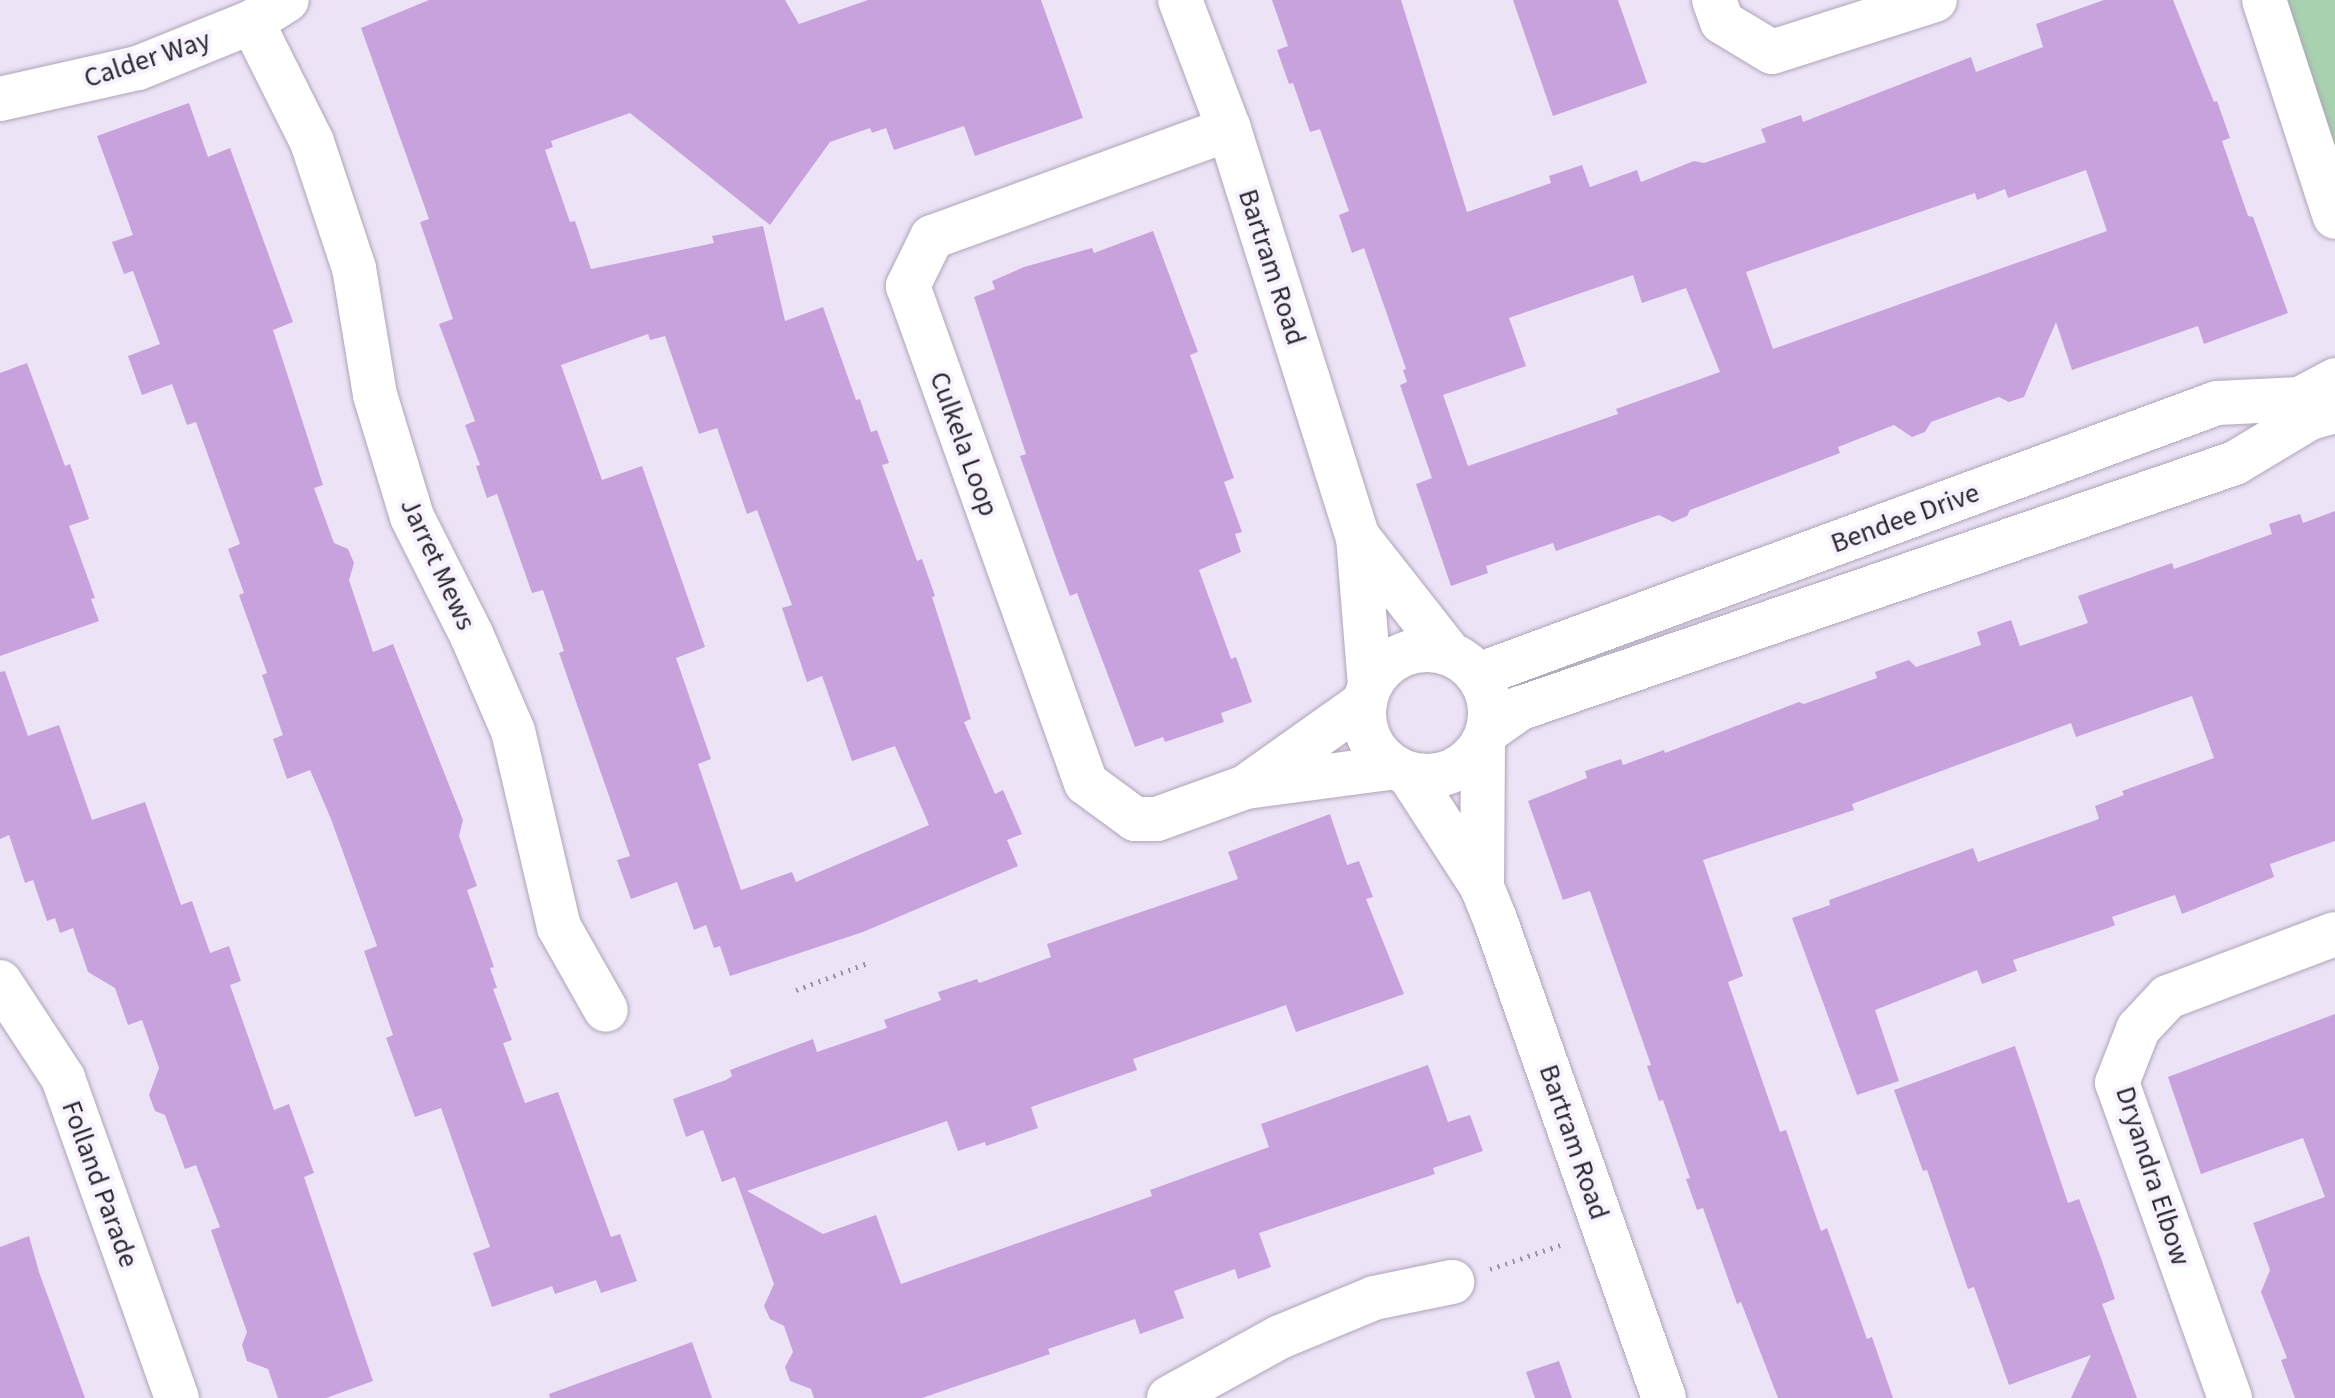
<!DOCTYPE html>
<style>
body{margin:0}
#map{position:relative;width:2335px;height:1398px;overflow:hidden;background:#ede3f7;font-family:"Source Sans 3",sans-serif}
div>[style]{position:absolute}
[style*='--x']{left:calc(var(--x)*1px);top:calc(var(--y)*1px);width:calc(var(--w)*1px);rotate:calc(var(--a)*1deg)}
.green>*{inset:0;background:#a8d1af}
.building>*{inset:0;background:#c8a2dd}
.path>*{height:5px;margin-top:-2.5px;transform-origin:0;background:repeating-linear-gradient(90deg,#9a93a2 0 2px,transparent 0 8px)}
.roads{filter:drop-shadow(0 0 2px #aea5b8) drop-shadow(0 0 2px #aea5b8)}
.minor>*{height:44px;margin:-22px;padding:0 22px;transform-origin:22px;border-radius:22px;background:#fff}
.minor>.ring{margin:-22px;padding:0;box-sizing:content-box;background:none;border:44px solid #fff;border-radius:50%}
span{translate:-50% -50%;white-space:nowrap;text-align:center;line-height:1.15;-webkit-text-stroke:8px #f8f2ff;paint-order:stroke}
.street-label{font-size:28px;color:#2c2830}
</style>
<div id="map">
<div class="green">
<i style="clip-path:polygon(2281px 0,2335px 0,2335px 154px)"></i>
</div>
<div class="building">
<i style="clip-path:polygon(evenodd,429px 0,785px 0,799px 24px,868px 0,1041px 0,1083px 118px,975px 156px,964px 126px,894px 150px,886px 128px,872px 133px,870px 128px,830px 142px,770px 225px,630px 113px,551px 141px,553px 147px,545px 150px,570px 222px,575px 221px,591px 269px,714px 243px,712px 236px,763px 226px,785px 321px,823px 307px,856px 400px,860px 399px,871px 432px,877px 430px,889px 463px,882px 465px,917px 561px,922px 559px,935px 596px,932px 597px,971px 719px,964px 722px,995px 794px,1003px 790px,1022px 834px,1007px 840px,1018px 866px,863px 932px,730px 976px,720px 946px,714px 948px,706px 925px,694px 930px,677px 882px,631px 899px,617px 860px,630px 856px,559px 653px,564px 651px,543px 590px,532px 593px,497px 494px,487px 498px,476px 466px,480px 465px,465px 425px,475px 421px,439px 324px,453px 319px,420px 222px,429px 219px,361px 28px,429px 0,648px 334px,650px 340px,665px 336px,699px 434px,717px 428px,747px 514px,757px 510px,792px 605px,782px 608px,807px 682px,822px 676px,852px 761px,895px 746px,929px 825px,796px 882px,792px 872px,741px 890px,698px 764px,711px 759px,676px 658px,705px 647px,642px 466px,602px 480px,561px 365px,648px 334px)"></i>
<i style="clip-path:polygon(evenodd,1272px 0,1401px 0,1467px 212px,1551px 183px,1549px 176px,1582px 165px,1590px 187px,1637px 170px,1641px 182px,1694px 161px,1704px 163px,1766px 142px,1761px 129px,1801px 115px,1803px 122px,1971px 57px,1976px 72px,2043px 47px,2036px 24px,2104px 0,2173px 0,2214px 102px,2217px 101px,2230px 138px,2222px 141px,2248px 216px,2253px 217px,2288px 313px,2204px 344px,2198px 326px,2072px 370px,2056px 322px,2024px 397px,2009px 402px,1999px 397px,1931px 422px,1925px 432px,1912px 437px,1894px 425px,1838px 447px,1840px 453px,1690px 510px,1687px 516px,1673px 522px,1659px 515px,1556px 551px,1553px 543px,1486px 566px,1488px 573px,1451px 586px,1416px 484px,1432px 478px,1400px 385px,1407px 382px,1403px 370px,1406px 369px,1364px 248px,1352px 253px,1339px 215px,1349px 211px,1320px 129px,1310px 132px,1293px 83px,1289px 84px,1277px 50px,1288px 46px,1272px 0,2086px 170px,2107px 231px,1773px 349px,1746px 272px,1975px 193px,1977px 200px,2005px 189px,2008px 198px,2086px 170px,1272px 0,1633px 275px,1642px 303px,1686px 288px,1720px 372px,1616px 409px,1618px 414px,1468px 466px,1443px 395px,1526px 366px,1509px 318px,1633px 275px)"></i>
<i style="clip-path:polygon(1513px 0,1618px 0,1647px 83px,1553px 116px)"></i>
<i style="clip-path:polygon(189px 103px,208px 157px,230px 148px,293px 322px,273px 330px,323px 485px,314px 488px,334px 543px,348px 549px,354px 563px,349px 580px,373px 652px,393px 644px,463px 820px,459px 836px,477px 886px,467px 890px,494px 967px,490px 968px,497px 988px,493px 989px,512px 1040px,503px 1043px,525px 1103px,558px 1092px,611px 1237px,620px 1234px,637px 1281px,601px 1293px,596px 1280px,555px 1294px,552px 1286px,492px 1307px,473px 1253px,490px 1247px,441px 1108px,415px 1117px,386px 1038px,393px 1035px,364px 951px,377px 946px,331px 819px,310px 770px,287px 779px,273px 739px,283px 735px,262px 675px,267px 673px,239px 595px,244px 593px,228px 549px,240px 544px,196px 422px,187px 425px,172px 384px,142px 395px,128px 356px,160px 344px,133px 271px,124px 274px,112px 242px,133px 235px,97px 136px)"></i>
<i style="clip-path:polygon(1153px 231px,1198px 352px,1190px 355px,1234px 478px,1224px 482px,1242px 532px,1235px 534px,1241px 552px,1199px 570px,1231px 659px,1236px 657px,1252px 702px,1221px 713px,1224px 722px,1165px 742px,1163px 737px,1135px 747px,1077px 593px,1070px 596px,1057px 561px,1020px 456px,1026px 454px,974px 297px,995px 289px,992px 281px,1024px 267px,1092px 248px,1094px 253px)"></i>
<i style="clip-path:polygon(27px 363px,65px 466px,70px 464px,89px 519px,69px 526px,95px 598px,91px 599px,99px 621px,0 656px,0 373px)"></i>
<i style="clip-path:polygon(2335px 511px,2335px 841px,2270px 864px,2274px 877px,2182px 914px,2175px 895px,2112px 917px,2115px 925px,2108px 928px,2013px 960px,2017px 971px,1982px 984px,1977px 970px,1875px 1010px,1899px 1081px,1857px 1095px,1792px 918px,1830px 905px,1829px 900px,1973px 848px,1978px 862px,2099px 819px,2095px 806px,2124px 795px,2122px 791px,2214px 758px,2192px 696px,2076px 737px,2071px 723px,1852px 804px,1854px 810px,1703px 860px,1743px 976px,1728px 982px,1780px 1132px,1786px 1130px,1821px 1231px,1827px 1228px,1867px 1339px,1872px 1337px,1893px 1398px,1778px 1398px,1741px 1302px,1737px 1304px,1703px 1208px,1697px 1210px,1686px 1179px,1690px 1178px,1663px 1100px,1659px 1101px,1647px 1066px,1651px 1065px,1590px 891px,1563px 900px,1528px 801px,1587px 778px,1585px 771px,1621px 759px,1623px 765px,1664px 750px,1665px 753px,1799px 702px,1804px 704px,1877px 678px,1875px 672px,1909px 660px,1916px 667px,1981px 645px,1977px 632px,2011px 620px,2020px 646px,2088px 623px,2078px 596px,2172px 563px,2174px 569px,2272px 534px,2269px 524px,2300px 514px,2303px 523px)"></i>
<i style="clip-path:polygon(5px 671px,28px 736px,59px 725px,92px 820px,145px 802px,181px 905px,192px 901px,210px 953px,229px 946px,241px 981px,230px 985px,274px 1110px,289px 1104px,314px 1173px,304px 1177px,373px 1381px,326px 1398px,278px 1398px,268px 1369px,247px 1361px,242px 1345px,247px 1332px,211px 1230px,220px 1227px,196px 1165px,185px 1169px,165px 1115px,155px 1111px,149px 1095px,159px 1068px,142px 1020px,128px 1025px,115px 988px,88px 972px,73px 928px,60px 933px,55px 918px,47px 921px,33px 880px,25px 883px,9px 835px,0 839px,0 672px)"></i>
<i style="clip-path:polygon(1330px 814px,1347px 865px,1359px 861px,1373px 897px,1366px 899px,1404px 994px,1296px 1032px,1286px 1005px,1133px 1059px,1137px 1070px,1031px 1107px,1038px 1128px,986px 1146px,985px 1142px,958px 1151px,947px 1121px,747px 1191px,823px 1234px,876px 1215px,901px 1284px,1152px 1196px,1150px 1190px,1269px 1147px,1261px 1124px,1428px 1065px,1448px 1122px,1470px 1115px,1483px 1151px,1433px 1168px,1435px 1174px,1259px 1233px,1271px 1267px,1238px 1279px,1235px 1269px,1174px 1291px,1184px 1318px,1140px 1334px,1135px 1319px,1048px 1349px,1050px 1354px,922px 1398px,814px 1398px,811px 1389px,790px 1381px,785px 1367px,793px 1352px,784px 1326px,770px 1319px,764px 1306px,774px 1284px,735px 1177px,722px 1182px,703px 1130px,686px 1137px,673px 1099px,726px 1080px,732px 1076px,730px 1070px,813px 1039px,817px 1052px,887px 1028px,884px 1020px,941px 1000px,938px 992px,977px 979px,979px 983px,1051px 957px,1047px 944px,1238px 879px,1228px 852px)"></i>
<i style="clip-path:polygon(2335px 1014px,2335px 1398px,2295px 1398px,2281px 1360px,2287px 1358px,2261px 1292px,2270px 1270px,2253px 1223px,2325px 1197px,2303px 1138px,2201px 1174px,2168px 1077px)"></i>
<i style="clip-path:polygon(2015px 1046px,2068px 1203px,2079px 1199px,2101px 1258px,2115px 1299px,2102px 1304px,2137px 1398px,2071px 1398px,2091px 1355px,2009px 1385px,1974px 1287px,1968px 1289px,1927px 1170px,1923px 1171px,1894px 1090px)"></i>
<i style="clip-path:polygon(29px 1236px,39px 1272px,85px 1398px,0 1398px,0 1247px)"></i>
<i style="clip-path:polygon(692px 1342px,712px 1398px,550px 1398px,549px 1394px)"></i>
<i style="clip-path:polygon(1559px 1361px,1572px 1398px,1535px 1398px,1526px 1372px)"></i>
</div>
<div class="path">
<i style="--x:796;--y:990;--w:79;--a:-20.7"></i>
<i style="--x:1490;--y:1269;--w:78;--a:-18.7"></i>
</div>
<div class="roads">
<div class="minor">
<i style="--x:1180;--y:0;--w:138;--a:69.2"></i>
<i style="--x:1229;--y:129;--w:428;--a:72.5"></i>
<i style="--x:1358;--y:537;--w:148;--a:85.4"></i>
<i style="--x:1714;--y:0;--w:23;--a:70"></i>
<i style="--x:1722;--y:22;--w:58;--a:31"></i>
<i style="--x:1772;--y:52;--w:171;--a:-17.7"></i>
<i style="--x:2264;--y:0;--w:228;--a:71.9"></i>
<i style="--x:252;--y:22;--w:134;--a:63.4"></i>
<i style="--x:312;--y:142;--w:133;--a:71.6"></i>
<i style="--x:354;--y:268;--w:129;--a:80.6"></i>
<i style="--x:375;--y:395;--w:127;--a:73.1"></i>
<i style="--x:412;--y:517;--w:133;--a:63.2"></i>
<i style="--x:472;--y:636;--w:103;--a:66.7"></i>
<i style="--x:513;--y:731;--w:201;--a:76.8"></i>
<i style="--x:559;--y:927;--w:95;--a:60.5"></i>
<i style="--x:0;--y:99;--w:141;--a:-12.7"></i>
<i style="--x:138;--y:68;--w:123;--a:-22"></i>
<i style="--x:252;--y:22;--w:41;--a:-32.2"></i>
<i style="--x:1229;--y:129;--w:316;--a:160"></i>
<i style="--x:932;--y:237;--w:55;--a:116.1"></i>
<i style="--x:908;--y:286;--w:528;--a:70.3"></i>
<i style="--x:1086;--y:783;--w:61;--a:36.3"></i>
<i style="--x:1135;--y:819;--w:22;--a:0"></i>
<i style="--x:1157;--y:819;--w:95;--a:-19.8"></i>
<i style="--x:1246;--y:787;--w:150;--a:-7.6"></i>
<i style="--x:1358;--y:537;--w:147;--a:51.9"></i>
<i class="ring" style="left:1364px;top:650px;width:82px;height:82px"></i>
<i style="--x:1478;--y:675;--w:787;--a:-20.21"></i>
<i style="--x:2217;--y:403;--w:83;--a:-2.8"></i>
<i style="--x:2300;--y:399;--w:40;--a:-28"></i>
<i style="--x:1489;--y:730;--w:39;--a:-35"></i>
<i style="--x:1521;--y:708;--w:755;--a:-18.94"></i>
<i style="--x:2235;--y:463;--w:87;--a:-31"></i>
<i style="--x:2310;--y:418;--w:26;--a:-16"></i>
<i style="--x:1409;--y:774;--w:135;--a:57.1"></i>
<i style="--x:1482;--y:887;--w:35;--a:68"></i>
<i style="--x:1495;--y:919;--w:508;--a:70.57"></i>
<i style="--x:1251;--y:783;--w:140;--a:-35.4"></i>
<i style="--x:1482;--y:887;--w:143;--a:-89.6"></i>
<i style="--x:0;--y:982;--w:115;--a:56.7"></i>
<i style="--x:63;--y:1078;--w:340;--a:70.4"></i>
<i style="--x:1169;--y:1398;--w:127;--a:-28.8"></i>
<i style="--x:1280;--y:1337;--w:102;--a:-22.5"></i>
<i style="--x:1374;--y:1298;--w:80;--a:-11.6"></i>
<i style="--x:2230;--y:1398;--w:335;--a:-109.7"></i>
<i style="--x:2117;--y:1083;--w:58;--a:-68.7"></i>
<i style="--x:2138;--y:1029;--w:44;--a:-46.8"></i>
<i style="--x:2168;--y:997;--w:178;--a:-20.7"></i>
</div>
</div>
<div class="street-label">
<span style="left:147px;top:59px;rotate:-18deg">Calder Way</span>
<span style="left:1272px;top:267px;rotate:72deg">Bartram Road</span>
<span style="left:964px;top:444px;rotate:70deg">Culkela Loop</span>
<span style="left:1905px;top:518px;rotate:-20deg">Bendee Drive</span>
<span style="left:438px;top:564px;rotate:65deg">Jarret Mews</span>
<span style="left:1574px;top:1142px;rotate:71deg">Bartram Road</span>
<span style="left:2153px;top:1176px;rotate:72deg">Dryandra Elbow</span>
<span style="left:100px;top:1184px;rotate:70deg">Folland Parade</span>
</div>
</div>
